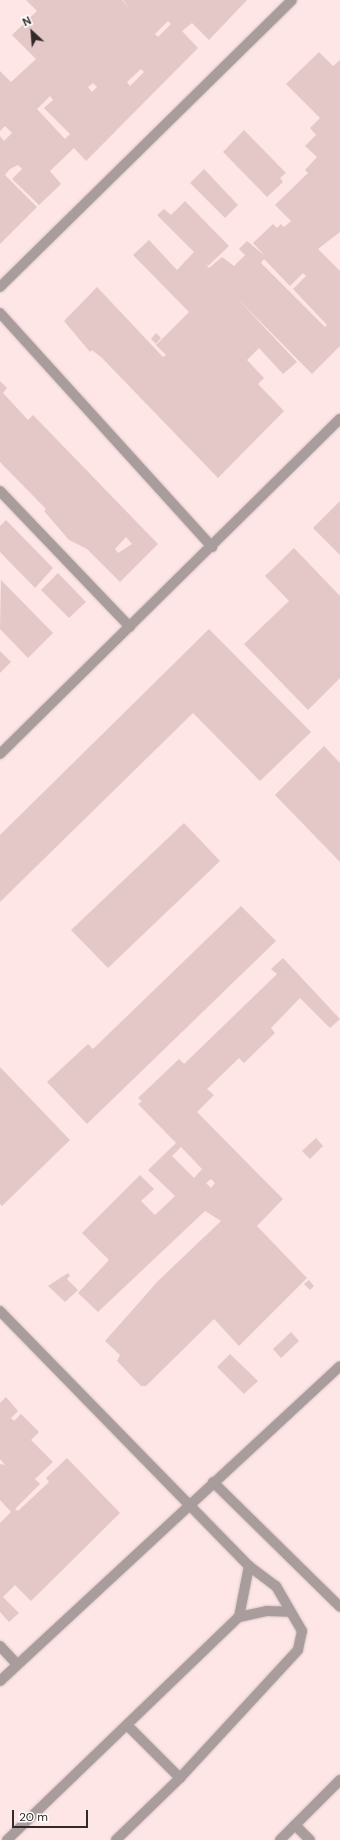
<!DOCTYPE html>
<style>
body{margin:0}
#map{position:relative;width:340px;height:1840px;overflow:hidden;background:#fde6e5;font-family:"DM Sans",sans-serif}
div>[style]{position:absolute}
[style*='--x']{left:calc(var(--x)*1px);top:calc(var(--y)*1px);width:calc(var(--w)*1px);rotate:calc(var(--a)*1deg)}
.building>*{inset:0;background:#e3c8c7}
.roads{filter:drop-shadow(0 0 1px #d9c4c3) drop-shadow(0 0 1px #d9c4c3)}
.minor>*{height:10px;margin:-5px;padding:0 5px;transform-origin:5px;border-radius:5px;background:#a89c9c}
span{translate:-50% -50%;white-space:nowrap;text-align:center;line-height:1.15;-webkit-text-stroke:3px #fff;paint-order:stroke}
.north{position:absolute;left:12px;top:12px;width:40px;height:40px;-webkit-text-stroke:3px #fff;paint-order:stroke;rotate:334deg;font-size:11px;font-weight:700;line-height:16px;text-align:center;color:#332929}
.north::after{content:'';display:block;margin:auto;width:14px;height:18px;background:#332929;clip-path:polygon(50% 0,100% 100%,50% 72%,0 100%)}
.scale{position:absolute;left:12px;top:1810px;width:76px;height:18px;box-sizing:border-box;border:2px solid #332929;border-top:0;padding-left:5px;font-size:12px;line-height:14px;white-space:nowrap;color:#332929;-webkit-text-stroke:3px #fff;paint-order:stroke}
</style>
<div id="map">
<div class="building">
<i style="clip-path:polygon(evenodd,26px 0,122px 0,129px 8px,123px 0,247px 0,209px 40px,192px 23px,182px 31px,198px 48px,86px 161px,74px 148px,50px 171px,61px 184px,39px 205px,12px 179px,22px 169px,18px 165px,10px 169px,5px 175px,37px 207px,0 244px,0 136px,4px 141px,12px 133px,5px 126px,0 131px,0 71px,11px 82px,36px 59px,12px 35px,37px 11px,26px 0,168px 21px,171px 24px,158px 37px,155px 34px,168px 21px,26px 0,141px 69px,144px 72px,130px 86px,127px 82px,141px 69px,26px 0,93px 83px,97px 87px,92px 92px,88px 87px,93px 83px,26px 0,50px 96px,53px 100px,44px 108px,70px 134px,65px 139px,37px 109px,50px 96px)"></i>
<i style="clip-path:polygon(evenodd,319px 52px,333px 66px,340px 60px,340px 232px,318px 249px,340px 271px,340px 346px,312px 374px,236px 297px,297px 362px,283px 374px,259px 348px,247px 360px,264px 378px,258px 384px,284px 411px,218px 478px,102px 358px,92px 350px,90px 352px,64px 321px,97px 287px,163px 357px,166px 355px,156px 345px,189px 312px,133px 255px,149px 240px,177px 270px,194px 252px,157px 215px,164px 209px,171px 215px,185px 201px,229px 246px,208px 266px,204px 263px,209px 268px,222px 257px,234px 266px,245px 255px,239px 249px,247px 241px,265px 256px,253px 243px,273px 224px,277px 228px,281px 224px,284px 227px,291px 221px,275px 205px,308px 173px,305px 170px,317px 157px,305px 146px,316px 135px,310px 128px,320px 118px,286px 84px,319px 52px,264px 259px,290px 286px,303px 273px,306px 276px,293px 289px,327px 325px,325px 327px,261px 263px,264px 259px)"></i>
<i style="clip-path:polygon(244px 130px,286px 173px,280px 178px,283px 182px,267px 197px,223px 152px)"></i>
<i style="clip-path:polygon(204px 169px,238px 205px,225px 218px,190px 183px)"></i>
<i style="clip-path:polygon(156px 333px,161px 338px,156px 344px,151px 339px)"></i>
<i style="clip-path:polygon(evenodd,0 381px,7px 388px,3px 393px,28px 420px,33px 415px,158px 544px,120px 582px,87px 549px,69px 540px,44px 511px,46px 509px,0 462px,0 381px,126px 537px,132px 544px,118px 553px,115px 549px,126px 537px)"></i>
<i style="clip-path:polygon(340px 501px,340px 555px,313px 528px)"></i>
<i style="clip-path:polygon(6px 520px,53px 568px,35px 588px,0 552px,0 526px)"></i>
<i style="clip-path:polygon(294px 548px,340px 596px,340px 678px,308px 710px,244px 644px,289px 601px,265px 576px)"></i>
<i style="clip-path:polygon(58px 573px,86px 602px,69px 618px,41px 590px)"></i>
<i style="clip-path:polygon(1px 580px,53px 633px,28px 658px,0 629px)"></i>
<i style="clip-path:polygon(209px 629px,311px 732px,260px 781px,193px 713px,0 902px,0 835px)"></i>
<i style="clip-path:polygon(0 651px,11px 662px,0 673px)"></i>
<i style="clip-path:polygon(324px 746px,340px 763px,340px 862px,275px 795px)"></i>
<i style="clip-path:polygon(184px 823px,220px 861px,108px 968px,71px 930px)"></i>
<i style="clip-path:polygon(241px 906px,276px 941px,87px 1124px,47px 1082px,88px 1044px,93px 1049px)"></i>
<i style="clip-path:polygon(evenodd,283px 958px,340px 1019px,330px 1028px,300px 998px,271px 1028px,275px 1033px,244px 1063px,239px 1058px,207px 1089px,214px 1095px,197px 1112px,283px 1199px,257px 1226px,307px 1278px,239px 1346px,214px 1319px,146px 1386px,141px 1386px,117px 1361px,120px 1355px,105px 1341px,158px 1281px,221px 1221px,205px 1211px,98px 1312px,78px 1293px,109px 1260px,82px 1233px,140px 1175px,154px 1189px,141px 1201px,155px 1215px,175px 1196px,148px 1170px,176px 1143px,138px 1104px,142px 1101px,138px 1098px,179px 1059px,184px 1064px,277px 974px,271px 969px,283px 958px,181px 1147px,202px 1169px,194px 1178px,172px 1156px,181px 1147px,283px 958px,211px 1179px,215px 1183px,211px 1188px,206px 1183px,211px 1179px)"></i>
<i style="clip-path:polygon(0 1067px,70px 1140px,2px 1206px,0 1204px)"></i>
<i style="clip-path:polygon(316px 1138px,323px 1146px,310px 1159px,302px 1151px)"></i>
<i style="clip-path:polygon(68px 1273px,70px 1276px,67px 1279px,78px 1290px,65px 1302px,48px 1286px)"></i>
<i style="clip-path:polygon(309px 1280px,314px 1286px,310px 1290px,304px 1284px)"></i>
<i style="clip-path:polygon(291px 1332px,299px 1341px,281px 1358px,273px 1349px)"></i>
<i style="clip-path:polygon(230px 1354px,258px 1381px,244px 1394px,217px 1367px)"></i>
<i style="clip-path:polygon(6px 1397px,18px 1411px,11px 1418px,14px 1421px,21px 1414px,39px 1432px,31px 1440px,53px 1462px,35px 1479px,40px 1484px,15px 1509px,18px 1511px,49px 1482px,46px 1478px,67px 1458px,120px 1513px,31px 1601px,15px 1585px,3px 1597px,19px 1613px,9px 1622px,0 1612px,0 1523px,11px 1512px,0 1500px,0 1464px,5px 1465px,0 1459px,0 1403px)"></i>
</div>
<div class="roads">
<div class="minor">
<i style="--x:0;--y:287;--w:409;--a:-44.5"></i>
<i style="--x:0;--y:313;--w:316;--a:47.8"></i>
<i style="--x:0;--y:491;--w:188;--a:46.3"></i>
<i style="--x:0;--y:754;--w:477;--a:-44.6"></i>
<i style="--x:0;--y:1311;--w:356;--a:45.7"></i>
<i style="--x:249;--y:1566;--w:34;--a:37"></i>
<i style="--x:276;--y:1586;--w:52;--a:60"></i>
<i style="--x:302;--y:1631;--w:19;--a:102"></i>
<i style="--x:298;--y:1650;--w:174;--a:132.7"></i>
<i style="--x:180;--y:1778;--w:89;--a:135.9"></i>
<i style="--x:213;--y:1482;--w:178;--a:44.5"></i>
<i style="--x:239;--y:1617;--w:29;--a:-12"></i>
<i style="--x:267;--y:1611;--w:23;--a:2"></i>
<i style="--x:0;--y:1646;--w:25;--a:47"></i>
<i style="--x:0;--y:1681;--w:463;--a:-42.8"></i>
<i style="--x:127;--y:1725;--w:75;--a:45"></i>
<i style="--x:295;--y:1825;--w:21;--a:45"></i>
<i style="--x:7;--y:1840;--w:322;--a:-43.9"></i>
<i style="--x:239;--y:1617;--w:52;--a:-78.9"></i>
<i style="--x:280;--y:1840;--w:85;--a:-45"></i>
</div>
</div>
<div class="north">N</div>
<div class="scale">20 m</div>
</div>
